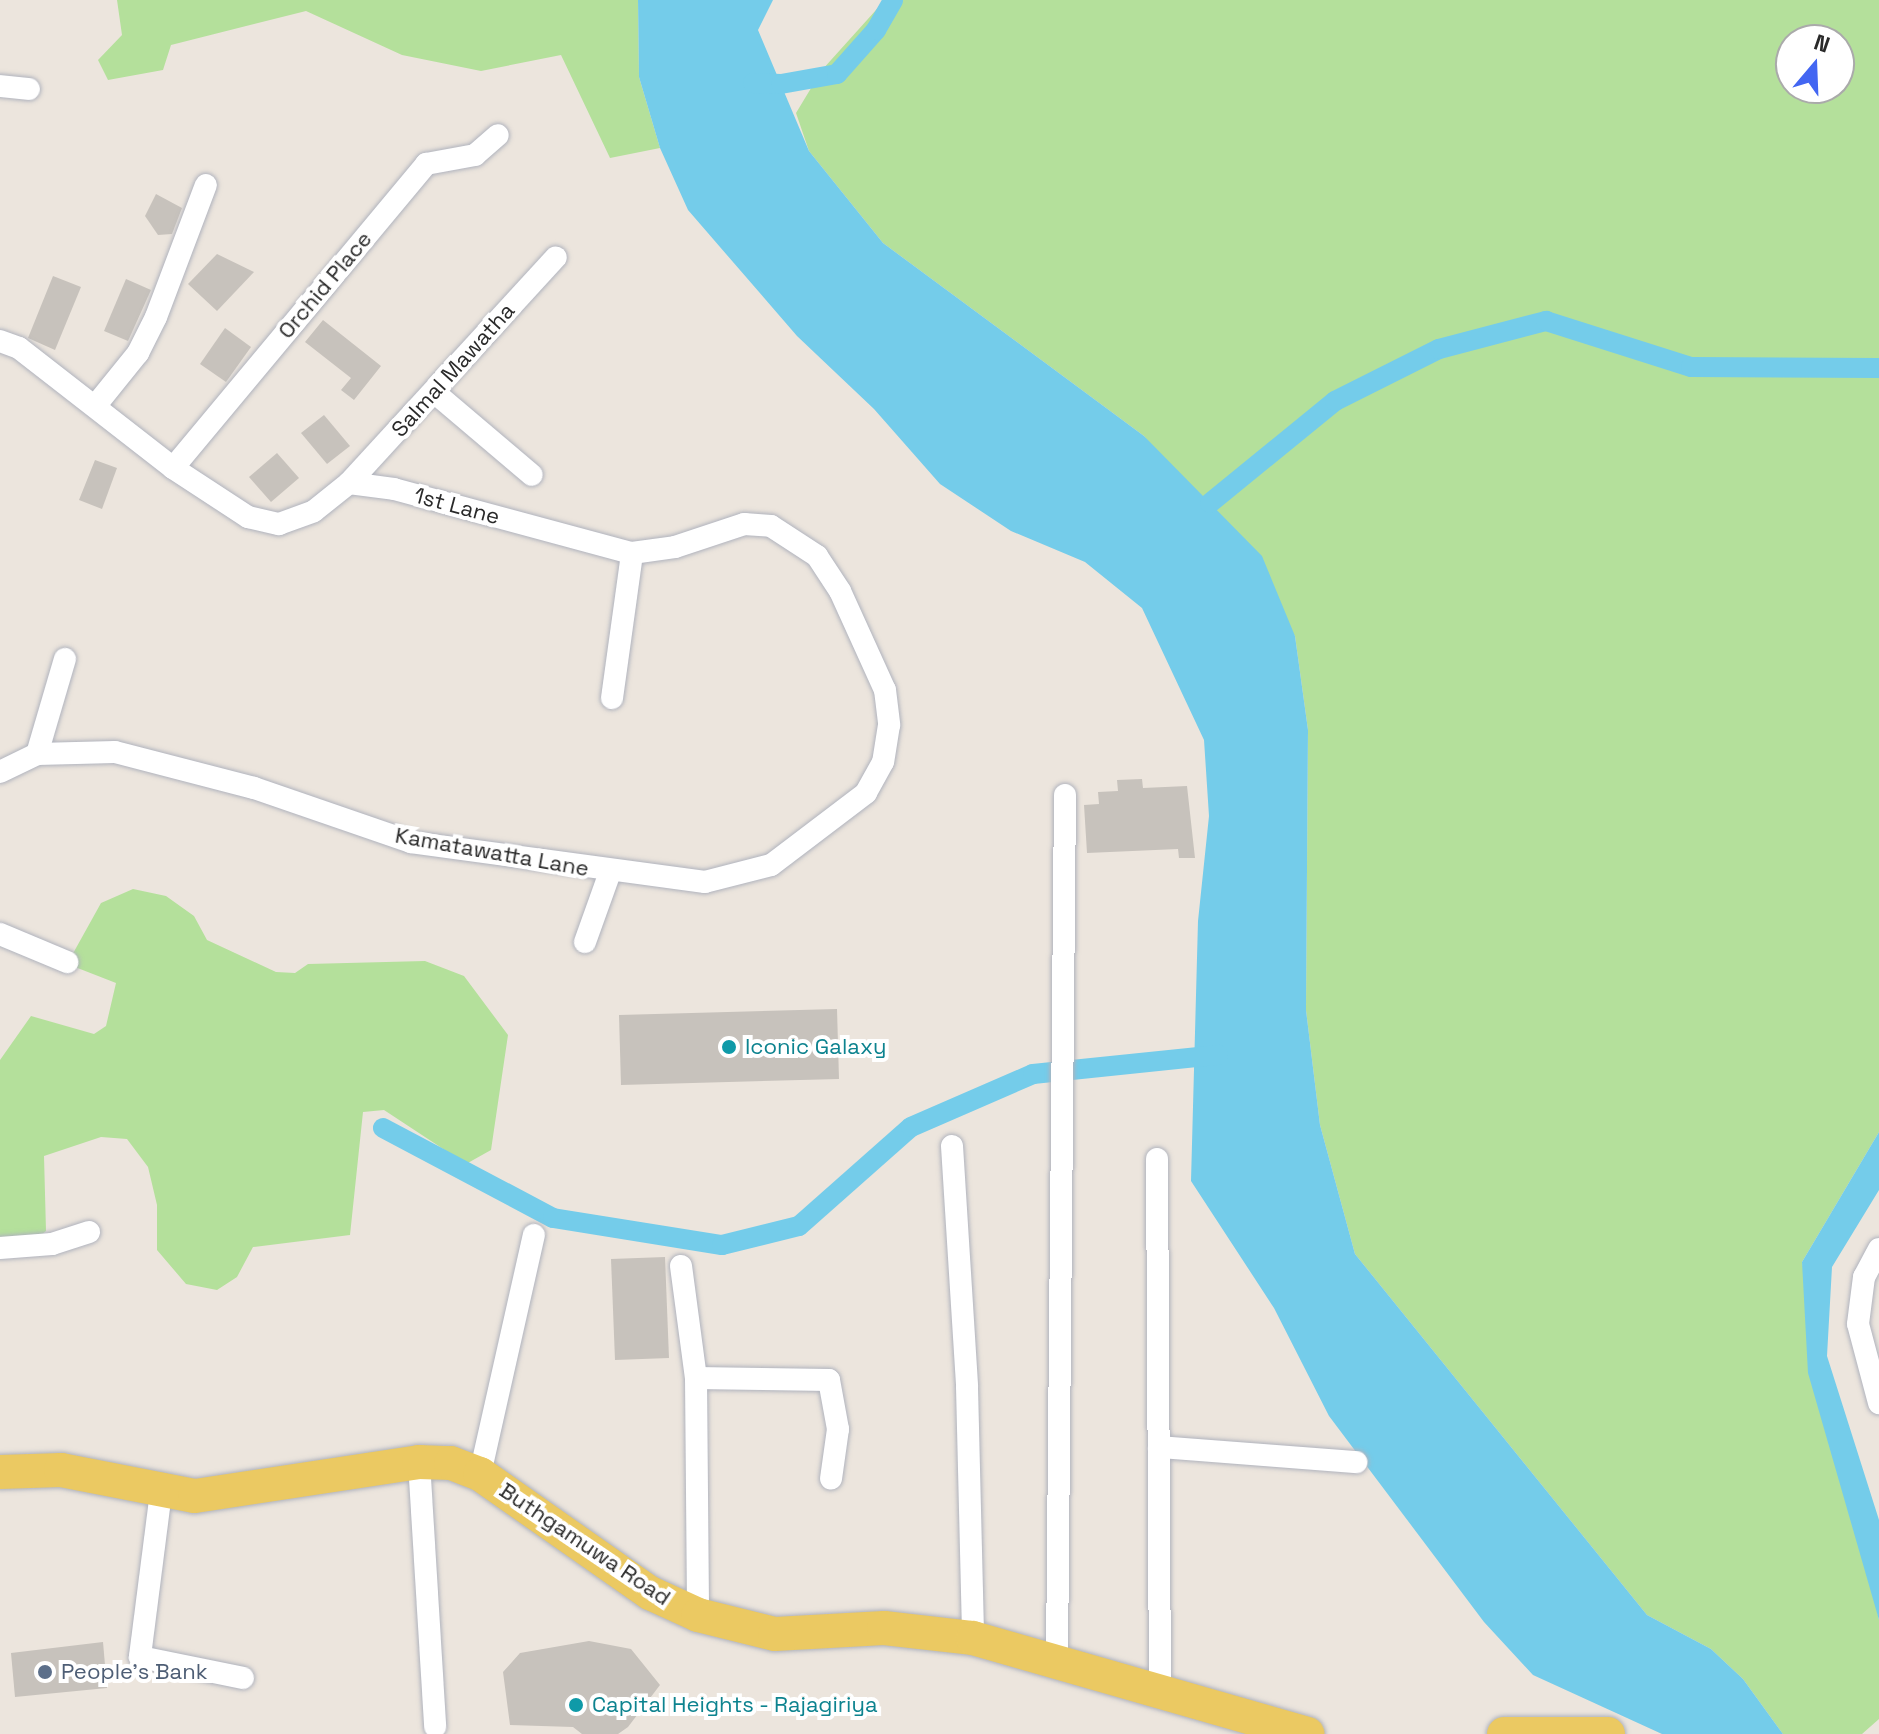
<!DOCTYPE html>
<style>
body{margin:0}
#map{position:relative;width:1879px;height:1734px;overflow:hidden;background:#ece5dd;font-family:"Space Grotesk",sans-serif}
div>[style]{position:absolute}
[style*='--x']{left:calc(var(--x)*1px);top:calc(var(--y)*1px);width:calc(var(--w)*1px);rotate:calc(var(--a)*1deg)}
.green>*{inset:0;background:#b4e09b}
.water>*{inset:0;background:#74ccea}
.canal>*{height:20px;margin:-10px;padding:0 10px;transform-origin:10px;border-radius:10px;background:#74ccea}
.building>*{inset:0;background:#c7c2bc}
.roads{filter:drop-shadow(0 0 2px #b0b3bd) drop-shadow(0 0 2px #b0b3bd)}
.street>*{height:22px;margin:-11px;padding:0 11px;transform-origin:11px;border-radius:11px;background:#fff}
.primary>*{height:34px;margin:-17px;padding:0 17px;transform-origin:17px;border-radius:17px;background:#ebc962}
.dots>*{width:22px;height:22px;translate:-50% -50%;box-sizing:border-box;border:4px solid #fff;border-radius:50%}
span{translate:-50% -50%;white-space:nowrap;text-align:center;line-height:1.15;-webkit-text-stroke:8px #fff;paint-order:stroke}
.street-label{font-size:22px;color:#2a2a2a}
.culture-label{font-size:22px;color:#0d838f}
.left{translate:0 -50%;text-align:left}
.service-label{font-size:22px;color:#4e5e75}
.north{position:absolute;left:1775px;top:24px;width:80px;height:80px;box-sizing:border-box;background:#fff;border:2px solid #aaa;border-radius:50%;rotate:19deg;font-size:22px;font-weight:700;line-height:32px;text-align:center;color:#2a2a2a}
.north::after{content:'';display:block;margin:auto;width:28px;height:36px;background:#4366f2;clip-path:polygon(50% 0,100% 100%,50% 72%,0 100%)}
</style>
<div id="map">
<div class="green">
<i style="clip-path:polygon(117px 0,638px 0,639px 77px,660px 148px,610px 158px,561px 55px,481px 71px,402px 55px,306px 11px,171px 45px,163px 70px,108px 80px,98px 60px,122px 35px)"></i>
<i style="clip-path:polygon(evenodd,885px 0,1879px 0,1879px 1132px,1802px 1262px,1879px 1620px,1879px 1719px,1862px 1734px,1783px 1734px,1743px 1679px,1711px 1649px,1647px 1615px,1355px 1254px,1320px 1125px,1306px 1010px,1308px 730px,1295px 636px,1144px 436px,883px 243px,809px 151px,796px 113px,822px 70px,885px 0,1791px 40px,1839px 40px,1839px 88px,1791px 88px,1791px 40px)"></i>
<i style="clip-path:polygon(133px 889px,166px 896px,194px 916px,207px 940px,276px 972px,295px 973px,308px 964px,425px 961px,464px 976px,508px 1035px,491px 1150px,466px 1164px,384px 1110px,363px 1112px,350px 1235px,253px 1247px,237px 1277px,217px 1290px,186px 1284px,157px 1250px,157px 1205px,148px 1167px,127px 1139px,101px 1137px,44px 1156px,46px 1231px,23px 1250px,0 1246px,0 1060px,31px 1016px,94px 1034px,106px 1026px,116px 983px,75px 967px,71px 957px,101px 903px)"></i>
</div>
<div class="water">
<i style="clip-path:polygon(638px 0,773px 0,758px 30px,809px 151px,883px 243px,1144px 436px,1262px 556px,1295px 636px,1308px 730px,1306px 1010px,1320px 1125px,1355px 1254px,1647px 1615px,1711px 1649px,1743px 1679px,1783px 1734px,1662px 1734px,1533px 1675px,1484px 1622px,1329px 1416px,1274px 1308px,1191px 1181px,1198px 921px,1209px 816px,1204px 740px,1142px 608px,1085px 562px,1011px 531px,940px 484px,874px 409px,797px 336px,688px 210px,660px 148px,639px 77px)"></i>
<i style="clip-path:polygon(1879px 1132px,1879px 1190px,1832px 1267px,1827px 1356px,1879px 1520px,1879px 1620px,1808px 1373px,1802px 1262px)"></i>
</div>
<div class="canal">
<i style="--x:753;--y:83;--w:28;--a:2"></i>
<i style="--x:781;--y:84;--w:57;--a:-10.1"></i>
<i style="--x:837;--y:74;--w:59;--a:-48.4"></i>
<i style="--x:876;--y:30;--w:34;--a:-60"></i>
<i style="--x:1210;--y:503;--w:161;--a:-39.2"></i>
<i style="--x:1335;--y:401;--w:116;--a:-26.6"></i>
<i style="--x:1439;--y:349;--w:111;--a:-14.7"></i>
<i style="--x:1546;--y:321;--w:152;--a:17.6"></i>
<i style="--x:1691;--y:367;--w:188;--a:0.3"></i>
<i style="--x:383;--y:1128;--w:192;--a:27.9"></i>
<i style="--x:553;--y:1218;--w:171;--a:9.1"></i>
<i style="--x:722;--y:1245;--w:79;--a:-13.9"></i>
<i style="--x:799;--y:1226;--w:149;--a:-41.5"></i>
<i style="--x:911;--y:1127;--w:133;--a:-23.5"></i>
<i style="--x:1033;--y:1074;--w:186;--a:-5.9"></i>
</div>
<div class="building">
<i style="clip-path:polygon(156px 194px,182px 208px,172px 234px,158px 235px,145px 216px)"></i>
<i style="clip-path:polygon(217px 254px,254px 272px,217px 311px,188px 284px)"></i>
<i style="clip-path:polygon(53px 276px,81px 287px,55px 350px,28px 338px)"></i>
<i style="clip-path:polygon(126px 279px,151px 290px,128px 341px,104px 331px)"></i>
<i style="clip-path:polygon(323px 320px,381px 366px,354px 400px,341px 390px,351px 378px,305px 342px)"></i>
<i style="clip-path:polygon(225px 328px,251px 347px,226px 382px,200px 364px)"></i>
<i style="clip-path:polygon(324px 415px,350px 446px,327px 464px,301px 433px)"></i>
<i style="clip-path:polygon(277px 453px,299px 478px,271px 502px,249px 477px)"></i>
<i style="clip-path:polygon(95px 460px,117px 468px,102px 509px,79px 500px)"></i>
<i style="clip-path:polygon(1142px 779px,1143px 788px,1187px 786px,1195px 858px,1179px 858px,1178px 849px,1087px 853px,1084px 805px,1099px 804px,1098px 792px,1118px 791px,1117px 780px)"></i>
<i style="clip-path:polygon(837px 1009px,839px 1079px,621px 1085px,619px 1015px)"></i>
<i style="clip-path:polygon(665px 1257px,669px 1358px,615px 1360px,611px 1259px)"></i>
<i style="clip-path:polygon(589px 1641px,631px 1649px,660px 1685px,628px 1727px,618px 1734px,582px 1734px,573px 1727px,510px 1725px,503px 1672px,520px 1653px)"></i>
<i style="clip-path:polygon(103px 1642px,107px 1688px,15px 1697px,11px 1653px)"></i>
</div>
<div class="roads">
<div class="street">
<i style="--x:0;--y:86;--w:29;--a:6"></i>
<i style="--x:0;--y:341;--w:20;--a:20"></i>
<i style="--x:19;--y:348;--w:195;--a:37.9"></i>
<i style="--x:173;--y:468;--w:90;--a:33.2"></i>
<i style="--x:248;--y:517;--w:32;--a:13"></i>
<i style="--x:279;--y:524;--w:37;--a:-20"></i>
<i style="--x:314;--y:511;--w:45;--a:-38.7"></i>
<i style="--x:349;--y:483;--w:45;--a:7.6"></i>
<i style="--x:394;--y:489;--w:246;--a:15.1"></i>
<i style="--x:632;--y:553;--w:43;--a:-7.9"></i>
<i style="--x:675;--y:547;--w:73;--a:-18.4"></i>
<i style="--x:744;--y:524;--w:27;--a:4"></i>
<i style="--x:771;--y:526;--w:55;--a:33.1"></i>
<i style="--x:817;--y:556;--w:42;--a:56.7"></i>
<i style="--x:840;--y:591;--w:109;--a:65.6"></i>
<i style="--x:885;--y:690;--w:35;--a:83"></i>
<i style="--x:889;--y:725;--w:37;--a:99"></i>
<i style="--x:883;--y:762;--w:35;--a:119"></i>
<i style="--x:866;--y:793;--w:119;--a:142.8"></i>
<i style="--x:771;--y:865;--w:68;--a:165.6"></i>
<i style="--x:705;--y:882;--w:297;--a:-172.3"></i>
<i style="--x:411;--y:842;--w:166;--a:-161"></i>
<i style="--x:254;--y:788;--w:144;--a:-165.5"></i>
<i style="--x:115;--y:752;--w:78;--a:178.5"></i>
<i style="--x:37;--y:754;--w:41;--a:154.1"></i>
<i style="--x:434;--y:392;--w:128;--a:40.3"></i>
<i style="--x:96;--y:405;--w:67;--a:-51.1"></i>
<i style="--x:138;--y:353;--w:40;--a:-63.4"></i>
<i style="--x:156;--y:317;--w:141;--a:-69.3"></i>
<i style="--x:173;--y:468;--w:396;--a:-50.2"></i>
<i style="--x:426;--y:164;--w:50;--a:-10.4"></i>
<i style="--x:475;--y:155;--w:30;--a:-41"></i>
<i style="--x:349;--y:483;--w:306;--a:-47.5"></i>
<i style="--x:612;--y:698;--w:146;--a:-82.1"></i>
<i style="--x:37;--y:754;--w:99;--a:-73.6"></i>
<i style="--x:0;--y:934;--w:73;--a:22.7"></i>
<i style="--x:585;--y:942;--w:74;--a:-70.3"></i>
<i style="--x:952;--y:1146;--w:241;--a:86.4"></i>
<i style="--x:967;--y:1387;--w:251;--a:88.6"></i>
<i style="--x:1157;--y:1159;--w:530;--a:89.68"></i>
<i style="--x:0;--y:1248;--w:52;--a:-4.4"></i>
<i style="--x:52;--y:1244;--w:39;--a:-18"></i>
<i style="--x:1879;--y:1249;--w:32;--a:118"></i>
<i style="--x:1864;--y:1277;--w:47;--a:97.3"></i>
<i style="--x:1858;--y:1324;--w:82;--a:75.1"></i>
<i style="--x:681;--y:1266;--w:113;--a:82.4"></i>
<i style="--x:696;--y:1378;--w:237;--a:89.5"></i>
<i style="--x:696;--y:1378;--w:133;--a:0.9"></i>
<i style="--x:829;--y:1380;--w:50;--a:79.6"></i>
<i style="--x:838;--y:1429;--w:50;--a:98"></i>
<i style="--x:1159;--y:1447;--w:198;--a:4.4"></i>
<i style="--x:419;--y:1462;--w:265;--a:86.5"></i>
<i style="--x:480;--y:1474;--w:245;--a:-77.3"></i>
<i style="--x:161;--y:1492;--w:166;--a:97.3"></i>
<i style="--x:140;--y:1657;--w:105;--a:11.5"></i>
<i style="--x:1057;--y:1659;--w:864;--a:-89.47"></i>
</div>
<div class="primary">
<i style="--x:0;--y:1472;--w:61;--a:-1.9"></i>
<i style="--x:61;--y:1470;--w:136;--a:11"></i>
<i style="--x:195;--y:1496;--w:227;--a:-8.6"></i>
<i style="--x:419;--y:1462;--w:32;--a:2"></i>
<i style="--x:451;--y:1463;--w:31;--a:21"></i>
<i style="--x:480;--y:1474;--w:208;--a:35"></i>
<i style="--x:650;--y:1593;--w:53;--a:24.6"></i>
<i style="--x:698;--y:1615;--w:79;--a:13.9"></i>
<i style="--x:775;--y:1634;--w:109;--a:-3.2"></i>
<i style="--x:884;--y:1628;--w:90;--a:6.4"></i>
<i style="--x:973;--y:1638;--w:348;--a:16"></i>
<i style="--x:1504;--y:1734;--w:104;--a:0"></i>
</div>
</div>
<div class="dots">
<i style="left:729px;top:1047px;background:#0f9aa8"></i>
<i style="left:45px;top:1672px;background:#5c6f8a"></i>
<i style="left:576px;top:1705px;background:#0f9aa8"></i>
</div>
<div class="street-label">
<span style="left:325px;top:285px;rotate:-50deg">Orchid Place</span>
<span style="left:453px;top:370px;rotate:-48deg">Salmal Mawatha</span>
<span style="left:457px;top:506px;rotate:15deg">1st Lane</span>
<span style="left:492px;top:852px;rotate:10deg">Kamatawatta Lane</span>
<span style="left:585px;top:1544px;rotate:34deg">Buthgamuwa Road</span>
</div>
<div class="culture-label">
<span class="left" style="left:745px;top:1047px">Iconic Galaxy</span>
<span class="left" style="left:592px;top:1705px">Capital Heights - Rajagiriya</span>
</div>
<div class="service-label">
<span class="left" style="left:61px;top:1672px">People's Bank</span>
</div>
<div class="north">N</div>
</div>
